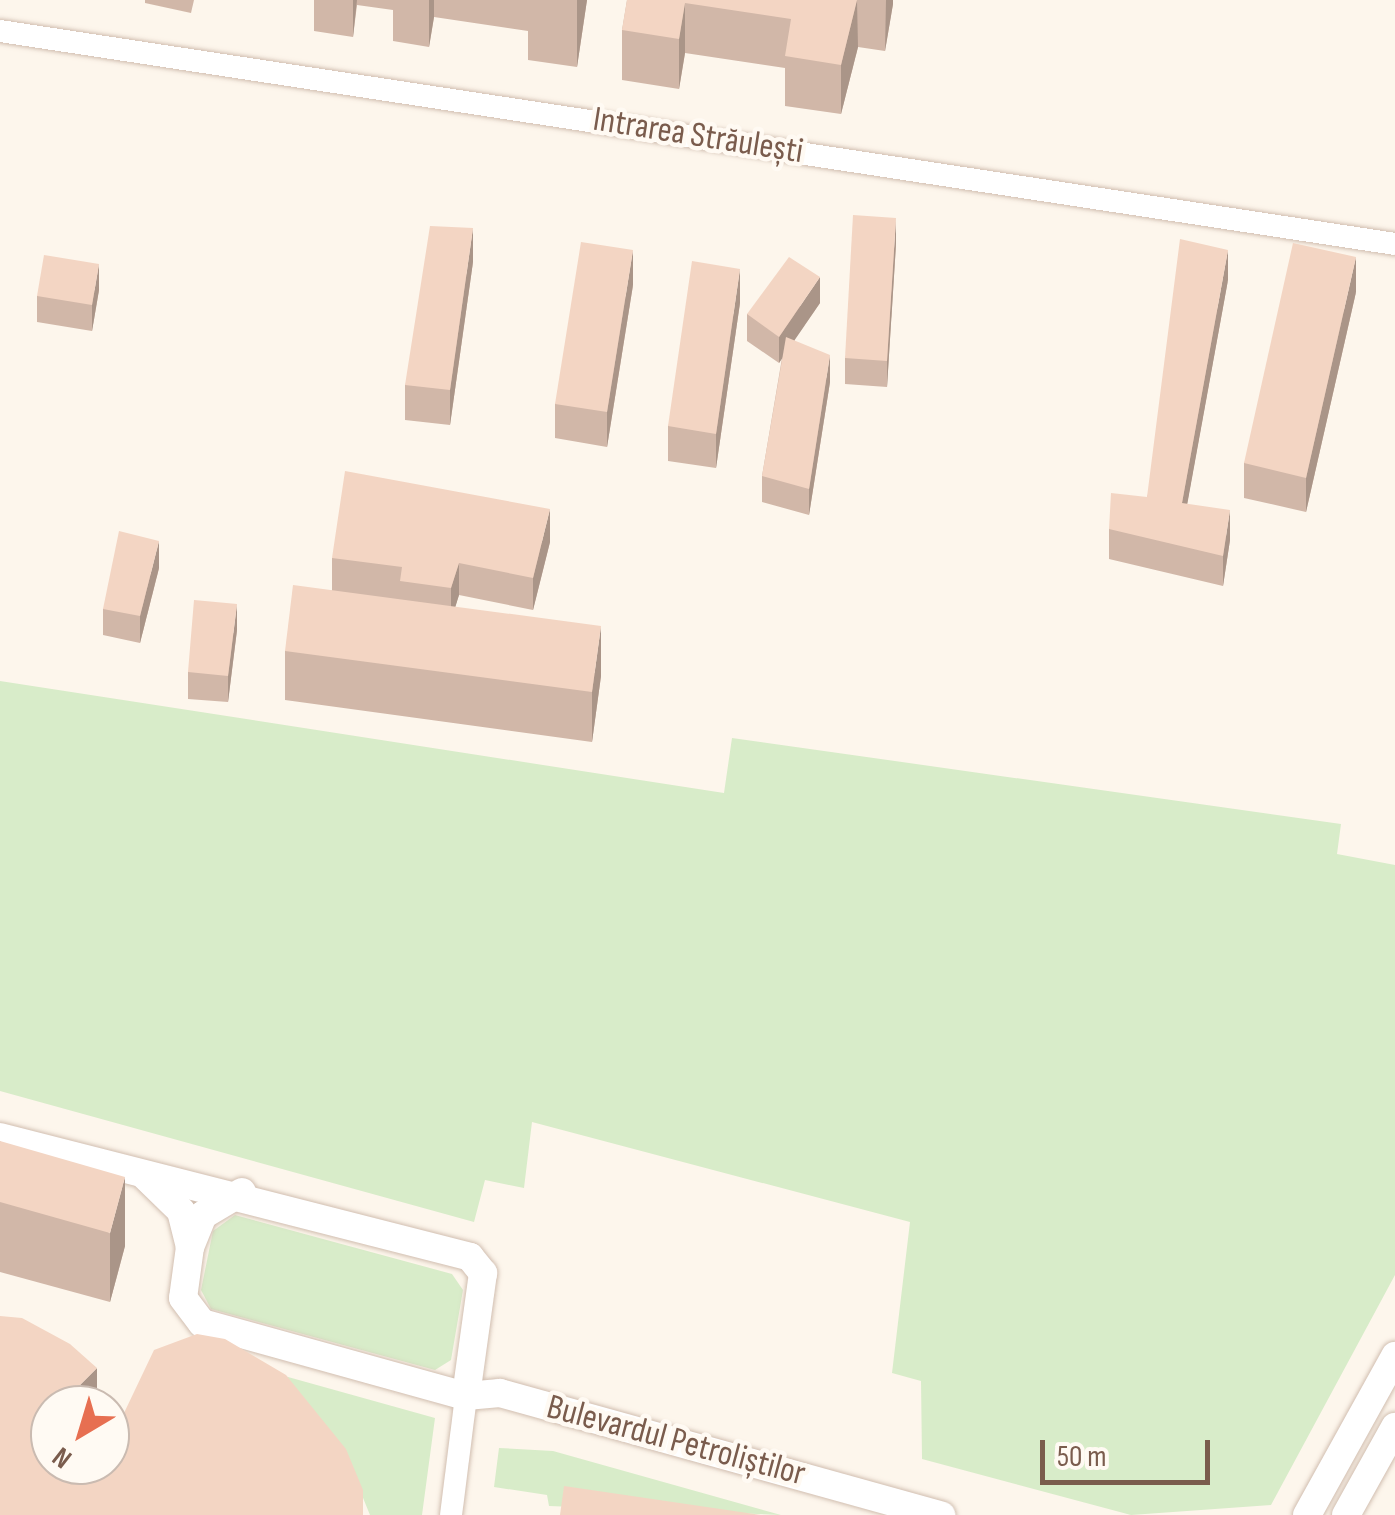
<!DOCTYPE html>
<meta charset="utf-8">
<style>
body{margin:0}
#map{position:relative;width:1395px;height:1515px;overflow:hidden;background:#fdf6ec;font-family:"Sofia Sans Condensed",sans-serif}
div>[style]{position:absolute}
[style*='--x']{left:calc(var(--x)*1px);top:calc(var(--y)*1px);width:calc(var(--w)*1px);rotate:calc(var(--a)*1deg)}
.green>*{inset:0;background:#d8ecc9}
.roads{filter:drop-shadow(0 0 2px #d1beb0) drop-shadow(0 0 2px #d1beb0)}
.minor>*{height:22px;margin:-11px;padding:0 11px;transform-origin:11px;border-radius:11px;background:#fff}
.tertiary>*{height:28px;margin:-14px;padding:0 14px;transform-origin:14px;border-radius:14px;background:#fff}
.wall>*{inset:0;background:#d1b7a8}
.shaded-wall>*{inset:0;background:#aa9588}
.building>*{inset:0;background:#f3d5c3}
span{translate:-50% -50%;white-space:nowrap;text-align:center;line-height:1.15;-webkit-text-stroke:9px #fffaf3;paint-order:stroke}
.street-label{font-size:35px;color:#7a5c4d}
.north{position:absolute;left:30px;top:1385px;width:100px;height:100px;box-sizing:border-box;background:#fffaf3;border:2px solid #cabbb1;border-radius:50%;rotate:218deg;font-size:28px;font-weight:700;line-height:40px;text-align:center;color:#7a5c4d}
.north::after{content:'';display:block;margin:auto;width:35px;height:45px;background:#e76f51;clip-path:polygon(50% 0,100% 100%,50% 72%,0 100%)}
.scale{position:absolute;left:1040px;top:1440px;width:170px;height:45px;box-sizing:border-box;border:5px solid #7a5c4d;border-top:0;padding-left:12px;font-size:30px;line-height:35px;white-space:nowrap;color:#7a5c4d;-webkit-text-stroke:8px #fffaf3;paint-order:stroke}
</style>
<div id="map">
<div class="green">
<i style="clip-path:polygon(0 681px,724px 793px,732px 738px,1341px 824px,1337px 854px,1395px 865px,1395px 1275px,1271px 1505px,1131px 1515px,922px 1459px,921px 1381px,892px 1373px,910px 1222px,532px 1122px,524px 1188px,485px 1180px,474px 1222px,0 1091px)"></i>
<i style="clip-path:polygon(235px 1215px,452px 1274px,463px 1290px,451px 1360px,435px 1370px,211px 1309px,201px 1290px,213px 1231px)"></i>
<i style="clip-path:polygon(188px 1349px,435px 1418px,422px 1515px,370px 1515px,359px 1488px)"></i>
<i style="clip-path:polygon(499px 1448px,553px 1451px,781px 1515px,549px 1506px,547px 1495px,494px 1487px)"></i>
</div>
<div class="roads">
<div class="minor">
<i style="--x:0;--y:31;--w:1411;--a:8.68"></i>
<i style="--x:451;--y:1515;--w:120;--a:-82.8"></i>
</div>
<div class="tertiary">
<i style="--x:0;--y:1137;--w:485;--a:14.3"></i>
<i style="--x:470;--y:1257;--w:21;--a:51"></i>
<i style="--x:483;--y:1273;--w:124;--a:97.9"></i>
<i style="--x:144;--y:1175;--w:52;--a:44.2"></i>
<i style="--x:181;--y:1211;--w:37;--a:76"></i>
<i style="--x:242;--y:1192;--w:45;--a:149.5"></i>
<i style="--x:203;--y:1215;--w:35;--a:112"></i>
<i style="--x:190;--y:1247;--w:51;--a:97.8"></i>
<i style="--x:183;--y:1298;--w:31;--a:53"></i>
<i style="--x:202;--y:1323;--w:274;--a:15.5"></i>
<i style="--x:466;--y:1396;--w:34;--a:-5"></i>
<i style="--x:500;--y:1393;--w:458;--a:15.5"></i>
<i style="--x:1307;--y:1515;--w:182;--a:-61"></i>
<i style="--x:1346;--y:1515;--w:101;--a:-60.9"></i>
</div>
</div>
<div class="wall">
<i style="clip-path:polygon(145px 0,194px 0,191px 13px,145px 3px)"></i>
<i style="clip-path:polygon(314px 0,587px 0,577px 67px,528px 60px,528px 31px,434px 17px,429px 47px,393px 41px,393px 10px,357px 5px,353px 37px,314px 31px)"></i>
<i style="clip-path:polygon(627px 0,893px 0,893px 4px,885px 51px,858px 47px,841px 114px,785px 106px,785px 68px,685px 53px,679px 89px,622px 80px,622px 30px)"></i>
<i style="clip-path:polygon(896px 244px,887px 387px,845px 384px,845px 358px)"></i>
<i style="clip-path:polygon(473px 262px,450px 425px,405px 420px,405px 385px)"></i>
<i style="clip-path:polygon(1228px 280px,1187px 504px,1230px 540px,1223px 586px,1109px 559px,1109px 529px,1147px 497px)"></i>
<i style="clip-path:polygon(633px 285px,607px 447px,555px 438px,555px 404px)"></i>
<i style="clip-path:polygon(99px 290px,92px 331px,37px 322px,37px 296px)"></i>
<i style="clip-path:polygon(1356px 292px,1306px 512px,1244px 498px,1244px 463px)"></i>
<i style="clip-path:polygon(740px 303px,716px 468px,668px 461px,668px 426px)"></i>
<i style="clip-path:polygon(820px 303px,794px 340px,830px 382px,809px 515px,762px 502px,762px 476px,782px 358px,779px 363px,747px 341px,747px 314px)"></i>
<i style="clip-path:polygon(550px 542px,533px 610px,459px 595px,455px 607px,601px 676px,592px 742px,285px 700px,285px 651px,332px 590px,332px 558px)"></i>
<i style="clip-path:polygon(159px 568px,140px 643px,103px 635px,103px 609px)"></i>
<i style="clip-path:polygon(237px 630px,228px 702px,188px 699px,188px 672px)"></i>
<i style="clip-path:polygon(0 1141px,125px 1246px,110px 1302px,0 1272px)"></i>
</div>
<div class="shaded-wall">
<i style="clip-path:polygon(353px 0,357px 0,353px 37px)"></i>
<i style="clip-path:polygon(429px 0,434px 0,434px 17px,429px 47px)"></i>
<i style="clip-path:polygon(577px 0,587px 0,577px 67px)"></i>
<i style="clip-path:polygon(857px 0,858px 47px,841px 114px,841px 65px)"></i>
<i style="clip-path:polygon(886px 0,893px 0,893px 4px,885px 51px)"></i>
<i style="clip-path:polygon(685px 3px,685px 53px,679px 89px,679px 39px)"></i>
<i style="clip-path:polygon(896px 218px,896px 244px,887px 387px,887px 361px)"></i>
<i style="clip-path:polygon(473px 228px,473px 262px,450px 425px,450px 390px)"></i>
<i style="clip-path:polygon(633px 250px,633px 285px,607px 447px,607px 412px)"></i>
<i style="clip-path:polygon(1228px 250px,1228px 280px,1182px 533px,1182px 503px)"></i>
<i style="clip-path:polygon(1356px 257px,1356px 292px,1306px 512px,1306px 478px)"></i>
<i style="clip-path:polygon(99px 264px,99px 290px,92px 331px,92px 305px)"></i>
<i style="clip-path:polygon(740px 269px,740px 303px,716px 468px,716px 434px)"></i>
<i style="clip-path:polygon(820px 277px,820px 303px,779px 363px,779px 337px)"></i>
<i style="clip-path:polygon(830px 355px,830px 382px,809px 515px,809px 489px)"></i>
<i style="clip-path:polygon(550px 509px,550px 542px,533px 610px,533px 578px)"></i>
<i style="clip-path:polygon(1230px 510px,1230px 540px,1223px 586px,1223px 556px)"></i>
<i style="clip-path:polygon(159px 541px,159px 568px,140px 643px,140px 616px)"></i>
<i style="clip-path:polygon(459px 563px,459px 595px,451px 621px,451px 588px)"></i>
<i style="clip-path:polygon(237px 604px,237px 630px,228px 702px,228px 676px)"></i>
<i style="clip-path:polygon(601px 626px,601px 676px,592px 742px,592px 692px)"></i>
<i style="clip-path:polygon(125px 1177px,125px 1246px,110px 1302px,110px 1233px)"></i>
<i style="clip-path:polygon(97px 1368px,97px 1405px,78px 1405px,78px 1387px)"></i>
</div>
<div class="building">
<i style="clip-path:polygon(627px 0,857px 0,841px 65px,785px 56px,791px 19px,685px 3px,679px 39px,622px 30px)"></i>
<i style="clip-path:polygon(853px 215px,896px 218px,887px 361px,845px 358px)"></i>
<i style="clip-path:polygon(430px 226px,473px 228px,450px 390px,405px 385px)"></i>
<i style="clip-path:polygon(1180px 239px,1228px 250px,1182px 503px,1230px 510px,1223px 556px,1109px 529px,1111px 493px,1147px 497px)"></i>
<i style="clip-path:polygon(581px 242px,633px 250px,607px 412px,555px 404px)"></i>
<i style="clip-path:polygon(1293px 243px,1356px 257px,1306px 478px,1244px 463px)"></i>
<i style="clip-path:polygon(44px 255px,99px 264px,92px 305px,37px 296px)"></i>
<i style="clip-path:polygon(789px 257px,820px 277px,779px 337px,747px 314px)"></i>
<i style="clip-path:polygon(692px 261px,740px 269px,716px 434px,668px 426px)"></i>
<i style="clip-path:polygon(786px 337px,830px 355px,809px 489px,762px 476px)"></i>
<i style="clip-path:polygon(345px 471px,550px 509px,533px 578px,459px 563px,451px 588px,400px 581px,402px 567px,332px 558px)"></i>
<i style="clip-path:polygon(119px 531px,159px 541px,140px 616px,103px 609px)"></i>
<i style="clip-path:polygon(293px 585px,601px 626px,592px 692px,285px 651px)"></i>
<i style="clip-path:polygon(194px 600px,237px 604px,228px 676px,188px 672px)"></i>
<i style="clip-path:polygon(0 1141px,125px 1177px,110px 1233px,0 1202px)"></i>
<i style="clip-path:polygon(0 1316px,22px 1318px,70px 1344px,97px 1368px,78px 1387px,92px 1405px,50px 1405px,50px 1465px,110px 1465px,110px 1429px,114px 1434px,154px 1350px,197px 1334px,225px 1339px,286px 1375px,346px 1449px,363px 1490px,363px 1515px,0 1515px)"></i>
<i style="clip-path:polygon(564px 1486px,761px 1515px,560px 1515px)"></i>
</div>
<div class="street-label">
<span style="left:698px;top:136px;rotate:9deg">Intrarea Străulești</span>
<span style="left:676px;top:1441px;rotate:15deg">Bulevardul Petroliștilor</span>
</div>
<div class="north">N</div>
<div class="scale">50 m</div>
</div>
